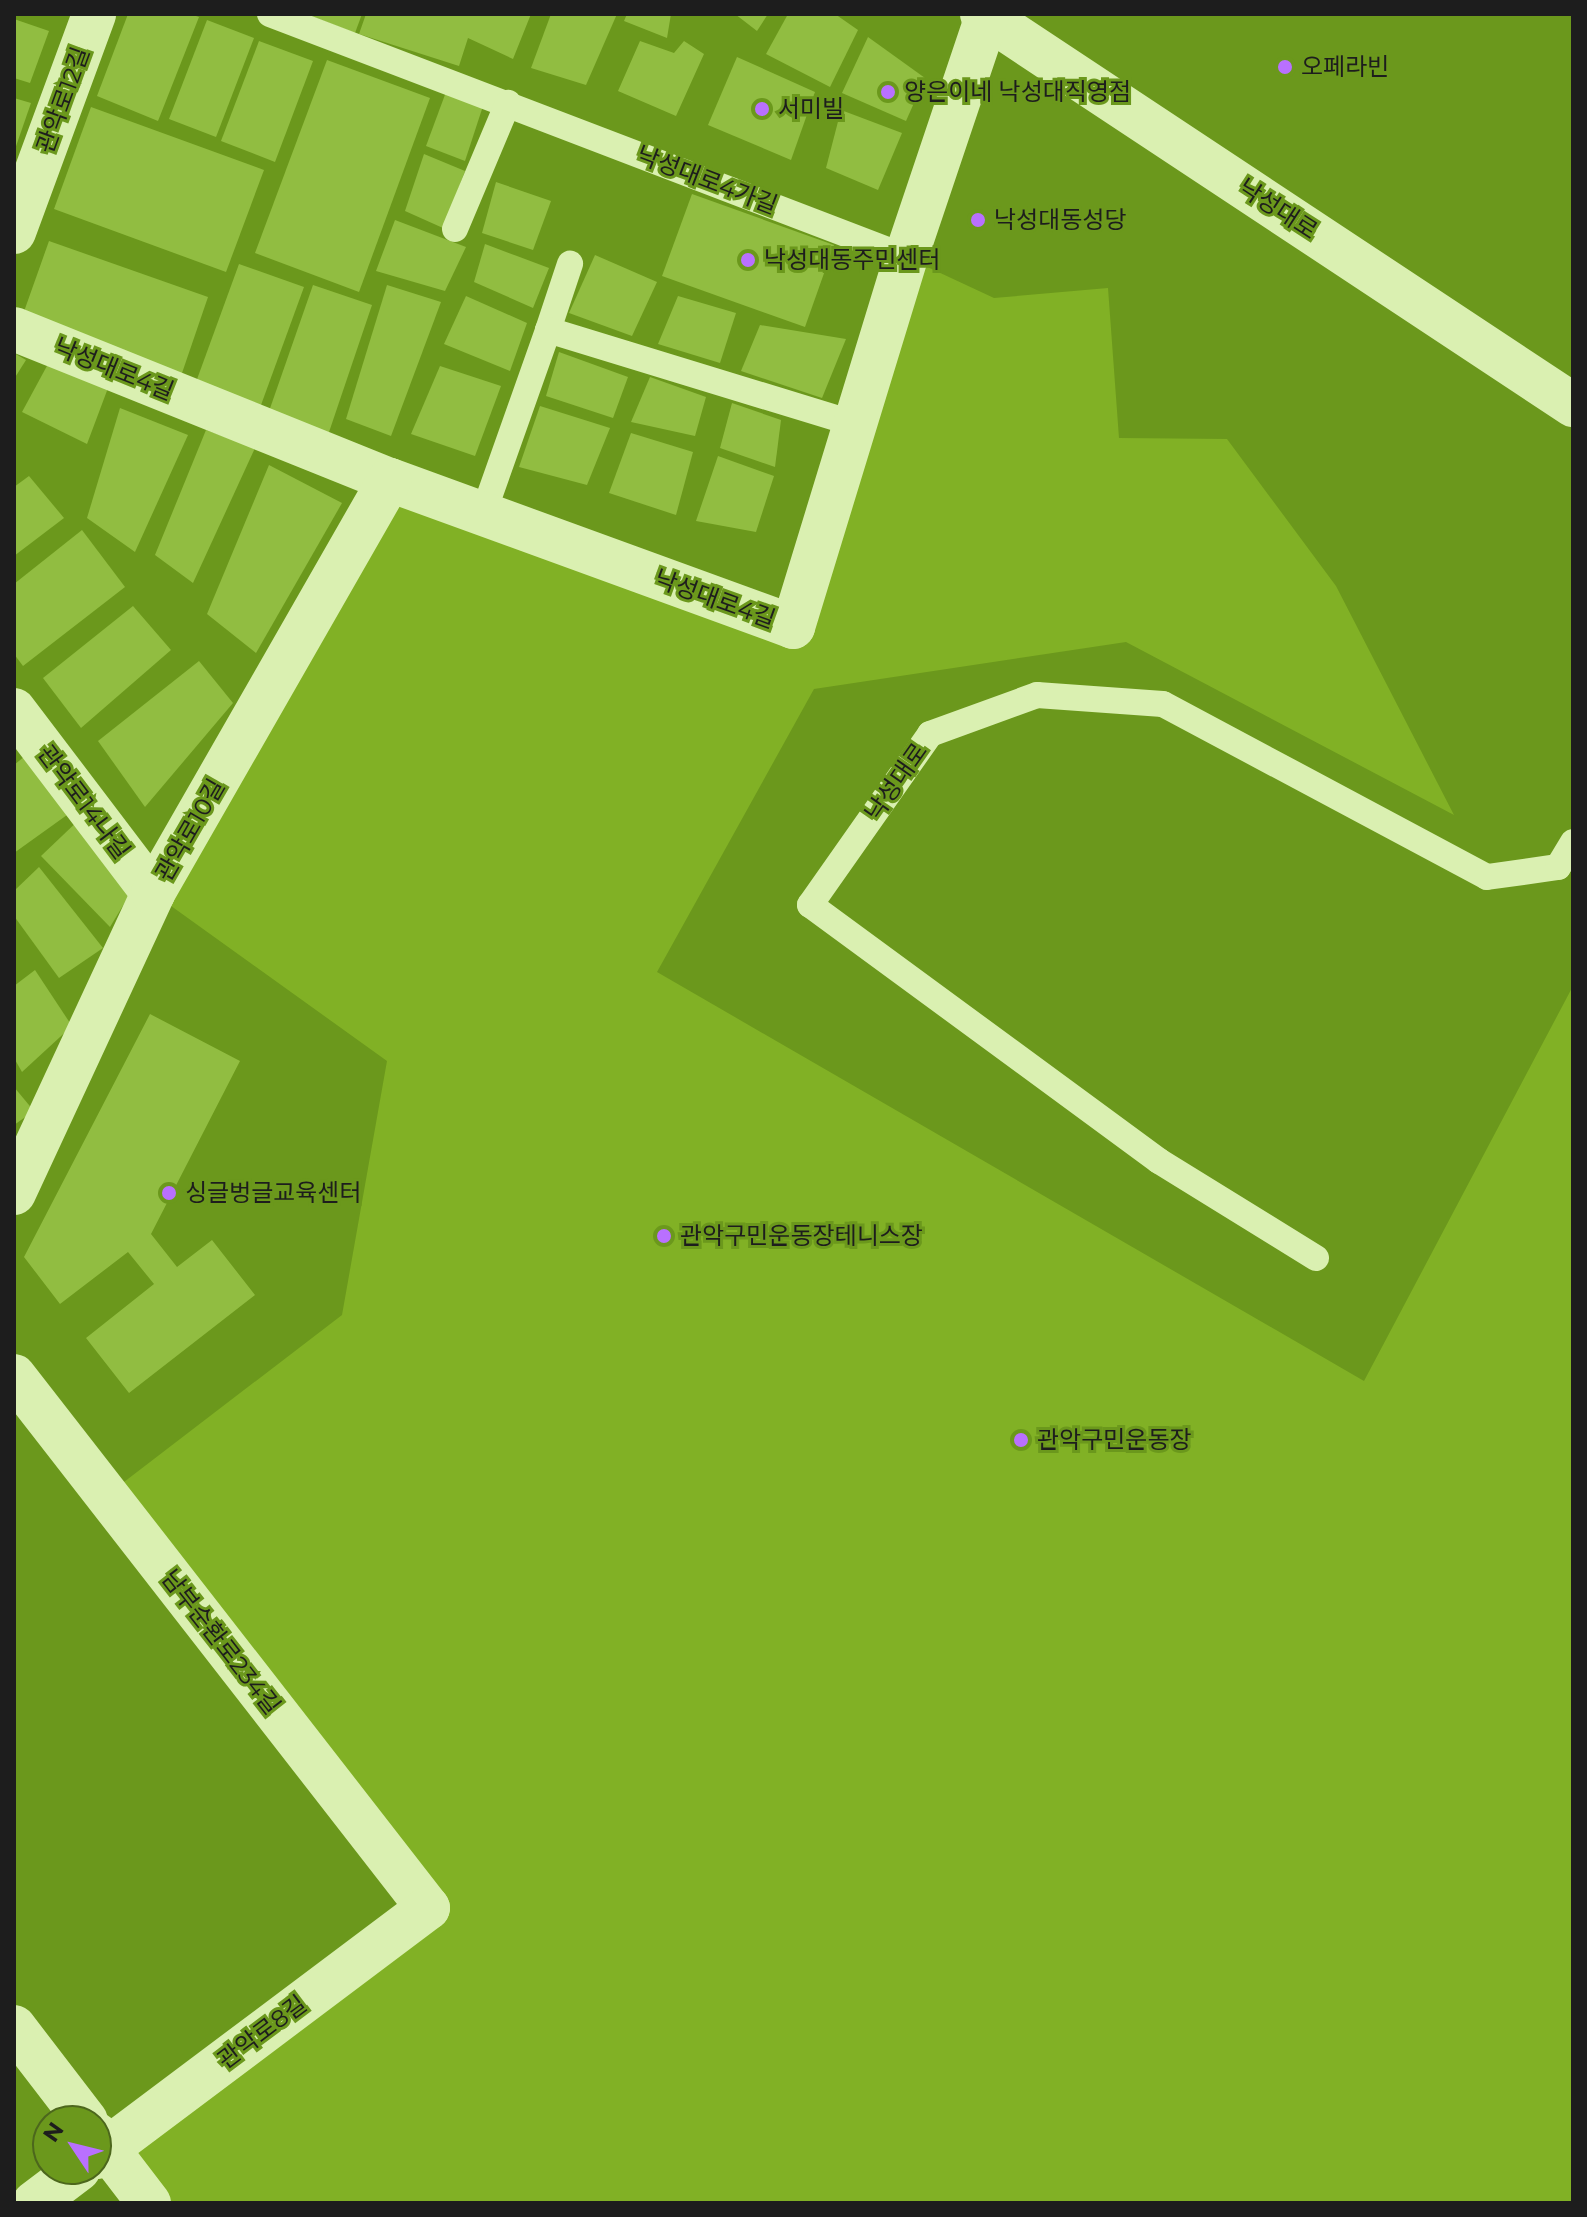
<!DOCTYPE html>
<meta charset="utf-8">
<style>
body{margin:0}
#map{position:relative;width:1587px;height:2217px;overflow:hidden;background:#6b981c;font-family:Montserrat,"Noto Sans KR",sans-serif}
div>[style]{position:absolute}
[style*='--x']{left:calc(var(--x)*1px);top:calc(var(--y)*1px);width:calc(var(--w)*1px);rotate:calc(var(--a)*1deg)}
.green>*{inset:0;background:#81b125}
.building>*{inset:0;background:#91bd41}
.lane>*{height:26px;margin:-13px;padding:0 13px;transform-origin:13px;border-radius:13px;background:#daf0b1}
.street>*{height:44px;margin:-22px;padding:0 22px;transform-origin:22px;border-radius:22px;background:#daf0b1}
.dots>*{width:22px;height:22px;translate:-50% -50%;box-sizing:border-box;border:4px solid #6b981c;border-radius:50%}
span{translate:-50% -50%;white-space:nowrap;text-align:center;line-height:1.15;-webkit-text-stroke:6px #6b981c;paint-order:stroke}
.poi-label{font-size:24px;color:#1d1d1d}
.left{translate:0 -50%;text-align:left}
.street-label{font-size:24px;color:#1d1d1d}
.frame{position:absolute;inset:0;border:16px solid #1d1d1d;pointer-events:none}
.north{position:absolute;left:32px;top:2105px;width:80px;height:80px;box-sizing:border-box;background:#6b981c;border:2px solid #4c671c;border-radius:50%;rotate:305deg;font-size:22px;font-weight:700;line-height:32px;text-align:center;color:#1d1d1d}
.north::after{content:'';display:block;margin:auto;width:28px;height:36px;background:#b970ff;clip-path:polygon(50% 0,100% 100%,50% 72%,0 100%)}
</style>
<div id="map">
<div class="green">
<i style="clip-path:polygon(906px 257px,994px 298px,1108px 288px,1119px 438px,1227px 439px,1336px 586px,1454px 815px,1126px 642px,814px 689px,657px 972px,1364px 1381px,1573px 986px,1573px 2203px,149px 2203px,107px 2148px,428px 1908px,107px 1495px,342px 1315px,387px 1061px,153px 893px,390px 480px,792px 627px)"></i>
</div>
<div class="building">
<i style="clip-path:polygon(128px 14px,190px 14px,199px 17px,158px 121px,97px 96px)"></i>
<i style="clip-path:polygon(306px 14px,362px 14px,355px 33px)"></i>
<i style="clip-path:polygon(366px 14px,531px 14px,513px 59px,468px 38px,459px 66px,359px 34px)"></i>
<i style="clip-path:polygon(551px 14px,617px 14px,586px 85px,531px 68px)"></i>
<i style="clip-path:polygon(627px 14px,671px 14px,667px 38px,624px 21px)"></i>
<i style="clip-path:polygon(735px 14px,768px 14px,757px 31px)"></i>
<i style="clip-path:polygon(788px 14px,835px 14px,858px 30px,830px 87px,766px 54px)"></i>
<i style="clip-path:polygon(14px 19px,49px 31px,30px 83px,14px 78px)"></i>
<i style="clip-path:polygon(207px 20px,254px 38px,216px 137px,169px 119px)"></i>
<i style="clip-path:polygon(868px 37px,925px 78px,906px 121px,842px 93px)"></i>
<i style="clip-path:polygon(259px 41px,313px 61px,275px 162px,221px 141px)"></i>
<i style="clip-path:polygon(640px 41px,674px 53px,684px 41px,704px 54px,676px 116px,618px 91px)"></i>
<i style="clip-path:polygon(737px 57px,815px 92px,791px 160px,708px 125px)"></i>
<i style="clip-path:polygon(327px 60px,430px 98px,359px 292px,255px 253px)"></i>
<i style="clip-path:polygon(446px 92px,483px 106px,465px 161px,426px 146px)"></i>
<i style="clip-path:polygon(14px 98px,31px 103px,14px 152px)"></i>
<i style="clip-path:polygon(91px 107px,264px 170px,226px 272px,54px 209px)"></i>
<i style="clip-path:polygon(841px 110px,902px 133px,878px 190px,826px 168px)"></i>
<i style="clip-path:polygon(424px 154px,465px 171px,443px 228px,405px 211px)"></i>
<i style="clip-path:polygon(496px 182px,551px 201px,533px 250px,482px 233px)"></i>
<i style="clip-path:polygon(692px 194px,834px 245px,805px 327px,662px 276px)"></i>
<i style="clip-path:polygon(395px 220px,466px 247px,445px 291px,376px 271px)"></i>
<i style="clip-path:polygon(49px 241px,208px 297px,181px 376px,21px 320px)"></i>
<i style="clip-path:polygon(485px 244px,549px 268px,533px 308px,474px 282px)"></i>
<i style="clip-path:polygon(595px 255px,657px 282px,632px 336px,569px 313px)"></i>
<i style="clip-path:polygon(239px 264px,304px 287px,257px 416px,192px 393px)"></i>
<i style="clip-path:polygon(313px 285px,372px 305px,327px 438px,267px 417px)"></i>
<i style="clip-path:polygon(387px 285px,441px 302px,391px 436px,346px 419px)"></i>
<i style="clip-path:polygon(466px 296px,527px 323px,510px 371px,444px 344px)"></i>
<i style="clip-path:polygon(678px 296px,736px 313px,720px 363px,658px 344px)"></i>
<i style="clip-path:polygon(760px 325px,846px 339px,822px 398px,741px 371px)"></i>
<i style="clip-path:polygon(559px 352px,628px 377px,613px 418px,546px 396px)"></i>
<i style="clip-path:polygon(14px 353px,26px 360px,14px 379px)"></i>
<i style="clip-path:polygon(48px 364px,108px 388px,87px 444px,22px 412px)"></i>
<i style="clip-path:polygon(440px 366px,501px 386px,475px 456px,411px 434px)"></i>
<i style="clip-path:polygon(650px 377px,706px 397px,695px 436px,631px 422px)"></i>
<i style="clip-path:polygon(732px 403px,781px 420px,775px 467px,720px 448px)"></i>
<i style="clip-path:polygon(540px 406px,610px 428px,587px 485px,519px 467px)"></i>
<i style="clip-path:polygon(120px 408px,188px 435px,135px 552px,87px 518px)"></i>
<i style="clip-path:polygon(206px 430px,255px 448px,193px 583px,155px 555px)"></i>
<i style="clip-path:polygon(631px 433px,693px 452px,676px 515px,609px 493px)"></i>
<i style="clip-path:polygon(718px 456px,774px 476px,756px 532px,696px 521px)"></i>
<i style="clip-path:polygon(269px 465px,342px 503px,256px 653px,207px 614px)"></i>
<i style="clip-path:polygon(29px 476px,64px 518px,14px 556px,14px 487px)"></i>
<i style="clip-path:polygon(82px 530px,125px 587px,23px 666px,14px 654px,14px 584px)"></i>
<i style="clip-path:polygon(133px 606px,171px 650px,81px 728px,43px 678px)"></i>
<i style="clip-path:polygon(199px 661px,233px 703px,145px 807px,98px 741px)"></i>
<i style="clip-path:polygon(25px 756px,67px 815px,14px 853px,14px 765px)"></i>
<i style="clip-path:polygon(83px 816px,133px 889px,110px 927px,41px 856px)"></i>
<i style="clip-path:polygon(39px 867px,103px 948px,59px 978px,14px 916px,14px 891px)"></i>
<i style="clip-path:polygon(35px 970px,72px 1026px,22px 1072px,14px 1058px,14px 986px)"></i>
<i style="clip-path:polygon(150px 1014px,240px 1061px,151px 1234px,177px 1267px,212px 1240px,255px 1295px,129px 1393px,86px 1338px,154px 1284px,128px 1252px,60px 1304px,24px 1257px)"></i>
<i style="clip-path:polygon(14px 1087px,34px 1111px,14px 1125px)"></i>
</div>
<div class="lane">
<i style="--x:270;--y:14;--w:681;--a:20.91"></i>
<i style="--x:455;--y:229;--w:137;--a:-67.2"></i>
<i style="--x:548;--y:330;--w:70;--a:-71.6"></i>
<i style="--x:483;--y:514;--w:195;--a:-70.5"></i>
<i style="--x:548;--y:330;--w:322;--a:17"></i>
<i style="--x:1316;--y:1258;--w:185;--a:-148.3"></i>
<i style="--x:1159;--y:1161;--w:433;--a:-143.7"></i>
<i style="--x:810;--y:905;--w:209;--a:-54.9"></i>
<i style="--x:930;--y:734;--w:114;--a:-20"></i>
<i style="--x:1037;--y:695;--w:126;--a:4.1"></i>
<i style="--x:1163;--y:704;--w:367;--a:28.1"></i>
<i style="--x:1487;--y:877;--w:72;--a:-8"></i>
<i style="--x:1558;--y:867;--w:29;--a:-59"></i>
</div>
<div class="street">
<i style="--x:982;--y:14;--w:709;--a:33.49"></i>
<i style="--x:14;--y:232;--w:232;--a:-69.8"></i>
<i style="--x:14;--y:329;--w:405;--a:21.9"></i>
<i style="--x:390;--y:480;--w:429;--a:20"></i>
<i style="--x:793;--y:627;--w:387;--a:-73"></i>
<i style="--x:906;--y:257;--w:253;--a:-71.4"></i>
<i style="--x:14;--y:710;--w:230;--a:52.8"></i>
<i style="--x:14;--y:1193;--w:331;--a:-65.1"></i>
<i style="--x:153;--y:893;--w:476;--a:-60.2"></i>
<i style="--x:14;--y:1376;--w:674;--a:52.11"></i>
<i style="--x:428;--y:1908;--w:415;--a:143.1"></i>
<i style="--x:14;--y:2027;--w:118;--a:52.5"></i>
<i style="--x:96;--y:2134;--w:87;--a:52.5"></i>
<i style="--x:34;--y:2203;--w:56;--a:-37.1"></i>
</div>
<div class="dots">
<i style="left:1285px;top:67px;background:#b970ff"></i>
<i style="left:888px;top:92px;background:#b970ff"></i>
<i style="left:762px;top:109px;background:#b970ff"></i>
<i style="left:978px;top:220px;background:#b970ff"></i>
<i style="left:748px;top:260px;background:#b970ff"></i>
<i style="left:169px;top:1193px;background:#b970ff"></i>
<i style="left:664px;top:1236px;background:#b970ff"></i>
<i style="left:1021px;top:1440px;background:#b970ff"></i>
</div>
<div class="poi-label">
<span class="left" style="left:1301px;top:67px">오페라빈</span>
<span class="left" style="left:904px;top:92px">양은이네 낙성대직영점</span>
<span class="left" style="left:778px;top:109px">서미빌</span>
<span class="left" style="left:994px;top:220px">낙성대동성당</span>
<span class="left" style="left:764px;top:260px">낙성대동주민센터</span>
<span class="left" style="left:185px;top:1193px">싱글벙글교육센터</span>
<span class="left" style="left:680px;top:1236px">관악구민운동장테니스장</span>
<span class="left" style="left:1037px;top:1440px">관악구민운동장</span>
</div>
<div class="street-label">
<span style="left:63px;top:100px;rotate:-70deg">관악로12길</span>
<span style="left:707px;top:180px;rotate:21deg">낙성대로4가길</span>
<span style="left:1278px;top:209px;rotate:33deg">낙성대로</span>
<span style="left:114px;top:369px;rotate:22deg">낙성대로4길</span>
<span style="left:715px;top:599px;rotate:20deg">낙성대로4길</span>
<span style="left:896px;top:782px;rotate:-55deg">낙성대로</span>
<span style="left:84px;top:802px;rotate:53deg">관악로14나길</span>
<span style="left:190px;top:830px;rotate:-60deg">관악로10길</span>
<span style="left:221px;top:1642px;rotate:52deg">남부순환로234길</span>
<span style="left:262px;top:2032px;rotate:-37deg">관악로8길</span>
</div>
<div class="frame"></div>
<div class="north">N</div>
</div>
